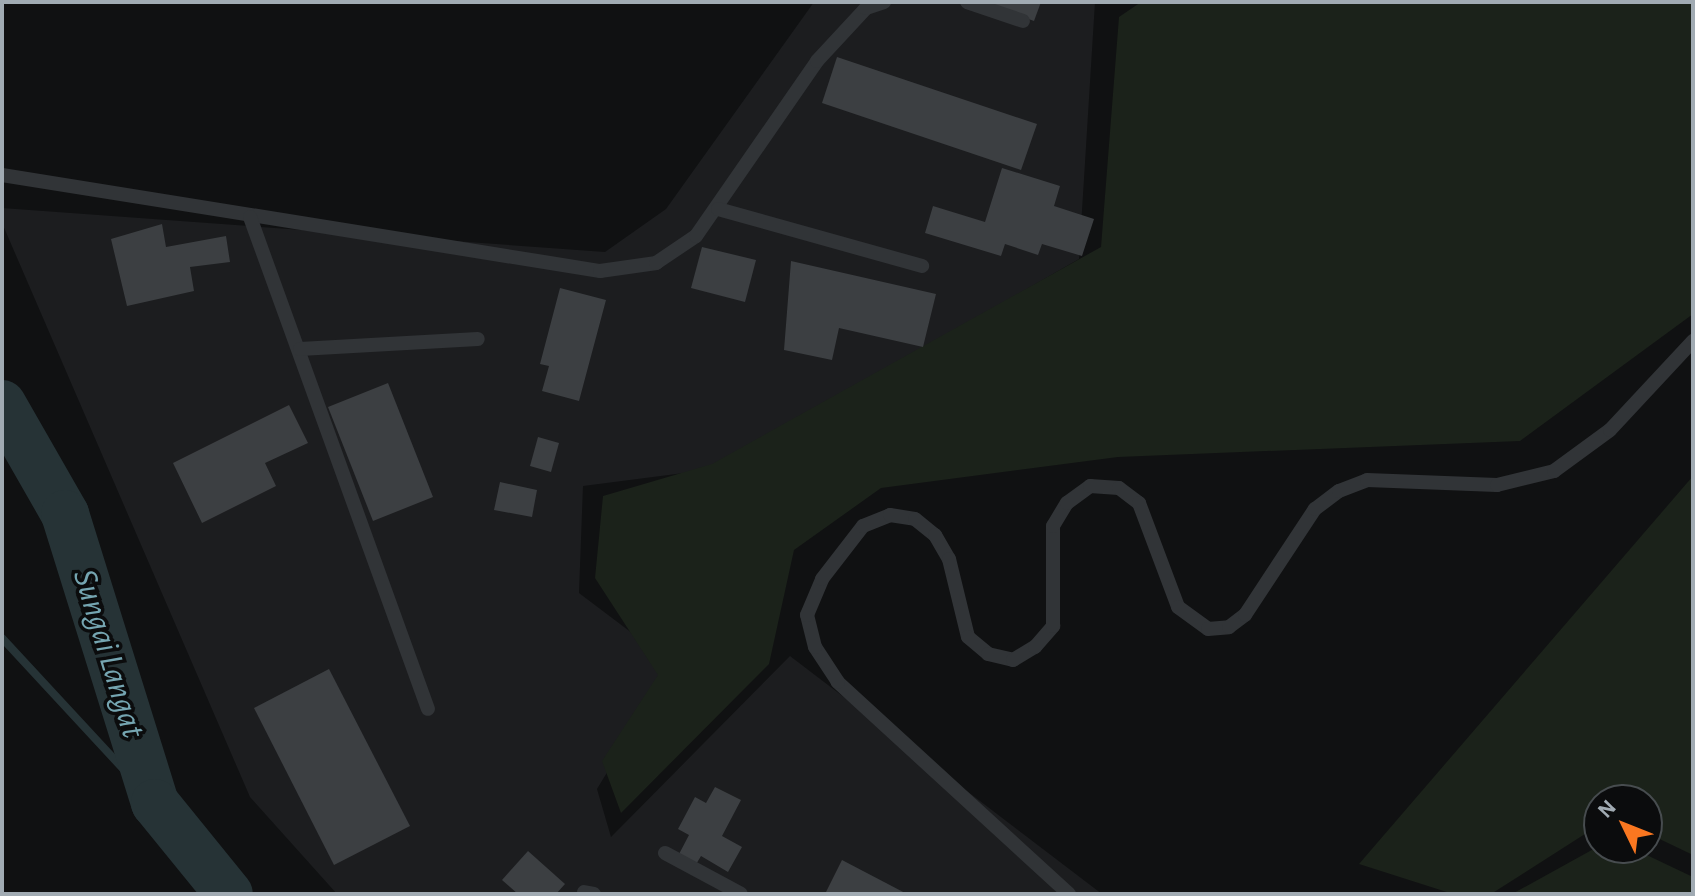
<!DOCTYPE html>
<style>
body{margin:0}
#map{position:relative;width:1695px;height:896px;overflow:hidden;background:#101112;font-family:"Alegreya Sans",sans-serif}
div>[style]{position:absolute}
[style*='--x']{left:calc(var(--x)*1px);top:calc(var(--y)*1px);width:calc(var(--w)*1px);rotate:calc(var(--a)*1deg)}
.built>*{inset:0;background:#1c1d1f}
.green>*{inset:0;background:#1b221a}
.stream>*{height:8px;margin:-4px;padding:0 4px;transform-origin:4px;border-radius:4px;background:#263336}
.river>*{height:48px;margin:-24px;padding:0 24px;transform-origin:24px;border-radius:24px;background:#263336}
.building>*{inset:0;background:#3c3f42}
.service>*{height:14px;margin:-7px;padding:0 7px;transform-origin:7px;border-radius:7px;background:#313437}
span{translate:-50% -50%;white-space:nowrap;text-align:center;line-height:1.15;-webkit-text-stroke:7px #0b0c0d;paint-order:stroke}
.water-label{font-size:34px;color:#75a5b1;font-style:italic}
.frame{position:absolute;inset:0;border:4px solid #a1abb3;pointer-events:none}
.north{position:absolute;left:1583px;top:784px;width:80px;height:80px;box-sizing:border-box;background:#0b0c0d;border:2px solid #474c4f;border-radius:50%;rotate:313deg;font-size:22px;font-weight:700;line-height:32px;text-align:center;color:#a1abb3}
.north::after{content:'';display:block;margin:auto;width:28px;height:36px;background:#fa7720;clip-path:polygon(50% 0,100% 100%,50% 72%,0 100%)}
</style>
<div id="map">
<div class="built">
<i style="clip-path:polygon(814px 2px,1095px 2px,1079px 259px,715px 469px,583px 486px,579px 593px,673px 664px,597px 789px,611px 837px,790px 656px,1102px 894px,337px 894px,250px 797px,2px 223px,2px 208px,605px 252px,666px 209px)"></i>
</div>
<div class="green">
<i style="clip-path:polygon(1141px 2px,1693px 2px,1693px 314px,1520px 441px,1118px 457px,881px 488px,794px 550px,769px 664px,621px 813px,602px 761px,658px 675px,595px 578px,603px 496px,712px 464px,1101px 247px,1119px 17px)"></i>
<i style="clip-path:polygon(1693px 476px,1693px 855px,1647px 833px,1647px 800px,1599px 800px,1599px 825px,1491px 894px,1453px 894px,1359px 864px)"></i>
<i style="clip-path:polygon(1599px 846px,1632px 848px,1693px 877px,1693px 894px,1512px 894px)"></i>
</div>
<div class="stream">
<i style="--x:2;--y:638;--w:225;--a:47.2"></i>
</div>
<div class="river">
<i style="--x:2;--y:404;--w:127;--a:60.2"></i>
<i style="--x:65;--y:514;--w:303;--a:72.7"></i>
<i style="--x:155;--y:803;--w:117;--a:50.9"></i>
</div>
<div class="building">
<i style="clip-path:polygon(981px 2px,1041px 2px,1034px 21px)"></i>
<i style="clip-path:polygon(837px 57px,1037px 124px,1021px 170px,822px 103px)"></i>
<i style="clip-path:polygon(1002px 168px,1060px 186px,1054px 206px,1094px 219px,1082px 256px,1042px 244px,1038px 255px,1005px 244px,1001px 256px,925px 233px,933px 206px,985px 222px)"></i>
<i style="clip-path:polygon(162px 224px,166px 247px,226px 236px,230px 262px,190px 267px,194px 291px,127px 306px,111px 239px)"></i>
<i style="clip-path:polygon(702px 247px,756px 260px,745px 302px,691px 288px)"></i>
<i style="clip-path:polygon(791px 261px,936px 294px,923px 347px,839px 328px,832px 360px,784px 350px)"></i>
<i style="clip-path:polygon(560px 288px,606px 300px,579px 401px,542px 391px,549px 366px,540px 364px)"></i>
<i style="clip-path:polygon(388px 383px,433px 497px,373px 521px,328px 407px)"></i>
<i style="clip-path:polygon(289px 405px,308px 443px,265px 463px,276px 486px,202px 523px,173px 463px)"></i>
<i style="clip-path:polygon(538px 437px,559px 443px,551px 472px,530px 466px)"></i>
<i style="clip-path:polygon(500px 482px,537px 490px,532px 517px,494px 510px)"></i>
<i style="clip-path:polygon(329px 669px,410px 826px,334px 865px,254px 708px)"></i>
<i style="clip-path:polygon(715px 787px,741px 800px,722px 836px,742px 847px,728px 872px,701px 856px,695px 866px,678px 856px,689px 835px,678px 829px,695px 797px,706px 803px)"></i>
<i style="clip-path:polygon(528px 851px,565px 884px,556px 894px,518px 894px,502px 880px)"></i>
<i style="clip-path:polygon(842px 860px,907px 894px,825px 894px)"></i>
</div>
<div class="service">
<i style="--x:967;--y:2;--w:59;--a:18.7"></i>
<i style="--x:2;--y:175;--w:606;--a:9.12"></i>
<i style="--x:600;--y:271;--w:57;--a:-8.1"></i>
<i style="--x:656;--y:263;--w:48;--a:-34"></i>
<i style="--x:696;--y:236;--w:213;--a:-55.3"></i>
<i style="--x:817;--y:61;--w:72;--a:-47.2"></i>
<i style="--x:866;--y:8;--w:19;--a:-18"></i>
<i style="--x:718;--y:209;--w:212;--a:15.6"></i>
<i style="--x:250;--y:217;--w:523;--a:70.11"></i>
<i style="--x:300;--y:349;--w:178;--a:-3.2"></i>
<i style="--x:665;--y:853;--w:86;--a:28.3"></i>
<i style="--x:584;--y:892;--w:10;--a:11"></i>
<i style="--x:1069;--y:894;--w:314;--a:-137.5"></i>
<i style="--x:838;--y:682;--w:42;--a:-123.3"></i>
<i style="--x:815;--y:647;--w:33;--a:-104"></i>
<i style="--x:807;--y:615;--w:39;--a:-67"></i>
<i style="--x:822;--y:579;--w:67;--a:-52.3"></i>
<i style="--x:863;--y:526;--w:29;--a:-22"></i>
<i style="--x:890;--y:515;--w:25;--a:9"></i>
<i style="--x:915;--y:519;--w:26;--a:39"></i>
<i style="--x:935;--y:535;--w:28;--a:60"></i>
<i style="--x:949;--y:559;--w:80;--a:76.3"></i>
<i style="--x:968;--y:637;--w:26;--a:40"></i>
<i style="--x:988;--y:654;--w:26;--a:13"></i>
<i style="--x:1013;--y:660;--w:26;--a:-31"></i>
<i style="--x:1035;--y:647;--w:28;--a:-49"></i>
<i style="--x:1053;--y:626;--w:100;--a:-90"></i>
<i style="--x:1053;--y:526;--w:27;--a:-59"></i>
<i style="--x:1067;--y:503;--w:29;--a:-36"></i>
<i style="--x:1090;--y:486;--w:29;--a:4"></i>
<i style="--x:1119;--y:488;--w:25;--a:37"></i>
<i style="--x:1139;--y:503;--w:111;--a:69.4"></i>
<i style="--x:1178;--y:607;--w:37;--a:36"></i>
<i style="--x:1208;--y:629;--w:21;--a:-5"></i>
<i style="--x:1229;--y:627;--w:20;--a:-37"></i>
<i style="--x:1245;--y:615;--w:127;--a:-56.6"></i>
<i style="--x:1315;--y:509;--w:30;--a:-37"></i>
<i style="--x:1339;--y:491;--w:30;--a:-21"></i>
<i style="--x:1367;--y:480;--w:130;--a:2.2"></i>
<i style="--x:1497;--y:485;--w:59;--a:-13.8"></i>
<i style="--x:1554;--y:471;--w:69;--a:-36.2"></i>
<i style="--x:1610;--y:430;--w:122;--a:-47"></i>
</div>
<div class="water-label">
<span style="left:108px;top:654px;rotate:73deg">Sungai Langat</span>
</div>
<div class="frame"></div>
<div class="north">N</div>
</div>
